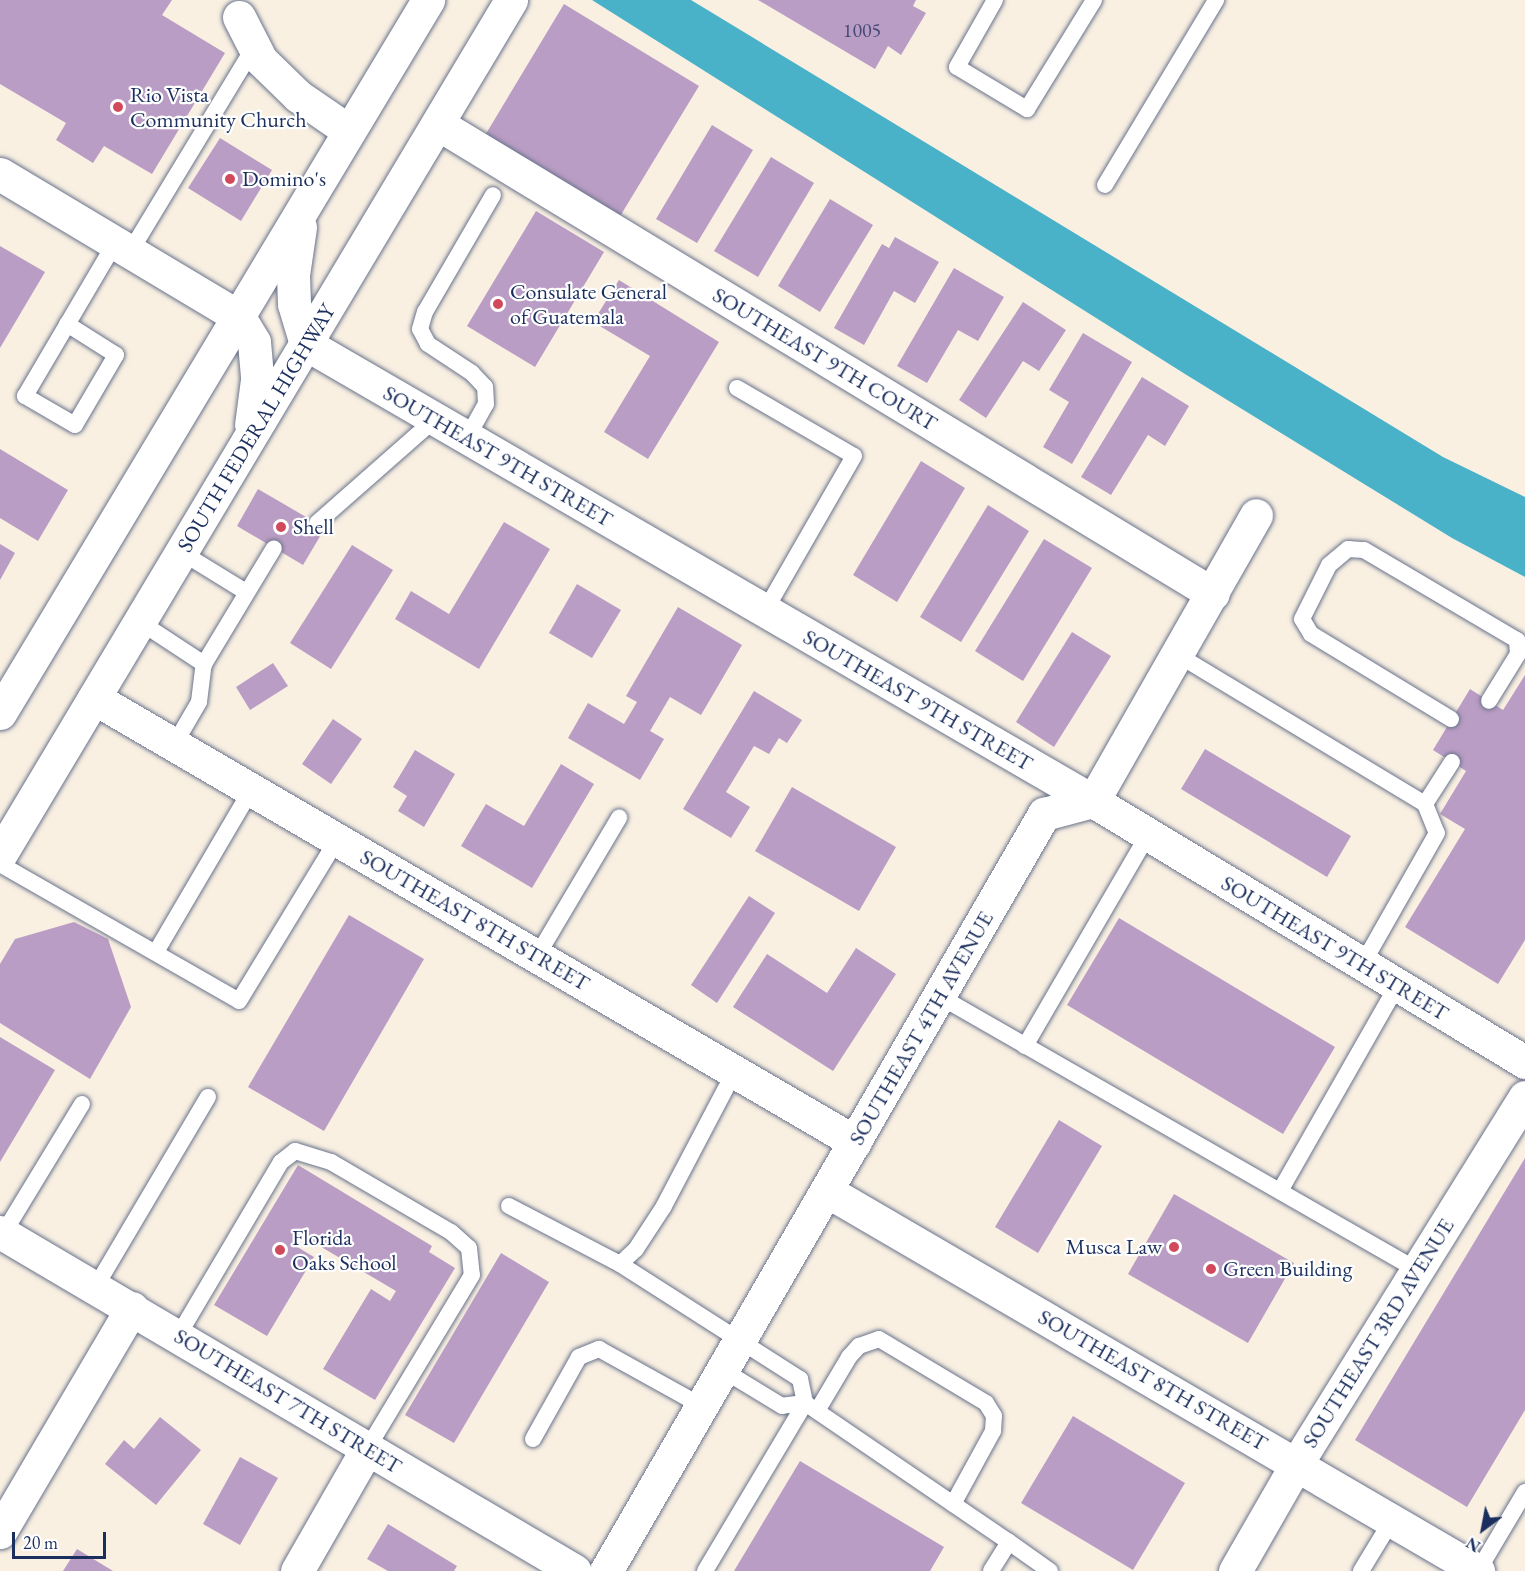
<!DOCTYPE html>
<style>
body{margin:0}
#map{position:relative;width:1525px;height:1571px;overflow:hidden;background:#f9f0e2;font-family:"EB Garamond",serif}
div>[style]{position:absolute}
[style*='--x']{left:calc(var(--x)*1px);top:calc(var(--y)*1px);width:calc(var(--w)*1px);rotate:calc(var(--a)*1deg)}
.water>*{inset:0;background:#49b1c8}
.building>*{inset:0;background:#ba9dc4}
.roads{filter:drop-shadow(0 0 2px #69738c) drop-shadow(0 0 2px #69738c)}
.service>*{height:16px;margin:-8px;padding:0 8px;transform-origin:8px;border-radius:8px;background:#fff}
.minor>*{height:33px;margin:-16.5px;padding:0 16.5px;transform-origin:16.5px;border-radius:16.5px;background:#fff}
.secondary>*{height:33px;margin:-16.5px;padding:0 16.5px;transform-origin:16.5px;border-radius:16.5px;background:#fff}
.primary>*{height:33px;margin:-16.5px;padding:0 16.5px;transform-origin:16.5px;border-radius:16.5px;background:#fff}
.dots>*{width:16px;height:16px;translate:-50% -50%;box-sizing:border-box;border:3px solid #fff;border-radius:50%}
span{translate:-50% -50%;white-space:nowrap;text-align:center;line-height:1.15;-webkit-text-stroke:4.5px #fff;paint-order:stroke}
.number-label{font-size:20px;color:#434a78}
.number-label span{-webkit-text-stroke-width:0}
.poi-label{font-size:22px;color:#1b2f5e}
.left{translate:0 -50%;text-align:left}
.right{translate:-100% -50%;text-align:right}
.street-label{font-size:22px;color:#1b2f5e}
.north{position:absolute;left:1453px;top:1499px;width:60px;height:60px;-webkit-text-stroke:4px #fff;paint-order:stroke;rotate:212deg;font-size:16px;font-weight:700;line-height:24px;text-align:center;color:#1b2f5e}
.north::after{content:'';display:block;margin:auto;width:21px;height:27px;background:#1b2f5e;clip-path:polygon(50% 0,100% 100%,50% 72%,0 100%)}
.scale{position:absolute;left:12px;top:1532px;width:94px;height:27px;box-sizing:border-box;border:3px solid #1b2f5e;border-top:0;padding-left:8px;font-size:18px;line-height:21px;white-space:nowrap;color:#1b2f5e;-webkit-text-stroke:4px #fff;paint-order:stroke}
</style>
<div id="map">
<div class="water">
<i style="clip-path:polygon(592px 0,691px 0,1443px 457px,1525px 497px,1525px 577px,1452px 538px,1185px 374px)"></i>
</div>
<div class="building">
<i style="clip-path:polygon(0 0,172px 0,162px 15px,225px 53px,152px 174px,104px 146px,93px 163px,56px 140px,66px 123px,0 84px)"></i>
<i style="clip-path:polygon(758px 0,916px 0,913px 6px,926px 13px,901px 55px,888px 46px,875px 69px)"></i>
<i style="clip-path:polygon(564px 4px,699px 86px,619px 218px,484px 137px)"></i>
<i style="clip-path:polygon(712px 125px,753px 150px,697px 243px,656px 219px)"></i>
<i style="clip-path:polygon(220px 138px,272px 170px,241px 221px,188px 188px)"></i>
<i style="clip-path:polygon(771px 157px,814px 183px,758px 277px,714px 251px)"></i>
<i style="clip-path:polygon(830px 199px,873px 225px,820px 312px,778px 286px)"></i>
<i style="clip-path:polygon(536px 211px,604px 252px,535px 367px,467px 326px)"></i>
<i style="clip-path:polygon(895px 237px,939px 262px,915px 303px,894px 291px,864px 345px,834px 328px,882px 244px,889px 248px)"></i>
<i style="clip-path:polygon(0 246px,45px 272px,0 348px)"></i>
<i style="clip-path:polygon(954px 268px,1004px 297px,978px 341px,958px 330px,927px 383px,897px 366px)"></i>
<i style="clip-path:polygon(619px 280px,719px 342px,648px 459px,604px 432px,650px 356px,593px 322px)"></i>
<i style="clip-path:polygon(1023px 302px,1066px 330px,1039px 371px,1023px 361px,986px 418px,959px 400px)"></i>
<i style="clip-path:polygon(1083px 333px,1132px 362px,1072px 464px,1043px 447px,1069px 402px,1049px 390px)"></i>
<i style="clip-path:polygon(1142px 377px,1189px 406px,1165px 446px,1148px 435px,1111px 495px,1081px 477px)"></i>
<i style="clip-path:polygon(0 449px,68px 490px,38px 541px,0 518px)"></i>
<i style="clip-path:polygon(921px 461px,965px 488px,897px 602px,853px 575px)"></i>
<i style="clip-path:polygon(258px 489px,325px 528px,303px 565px,237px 526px)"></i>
<i style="clip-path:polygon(988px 505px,1029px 531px,961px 642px,920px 617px)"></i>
<i style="clip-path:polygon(504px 522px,550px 549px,479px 669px,395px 619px,411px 591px,449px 614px)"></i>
<i style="clip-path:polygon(1044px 539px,1092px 568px,1023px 681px,975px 651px)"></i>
<i style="clip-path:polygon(0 544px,15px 553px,0 580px)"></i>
<i style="clip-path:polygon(352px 545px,393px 570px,331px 669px,290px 643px)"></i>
<i style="clip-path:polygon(577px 584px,621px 610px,592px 658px,549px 633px)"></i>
<i style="clip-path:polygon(678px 607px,742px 645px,701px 715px,670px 697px,650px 731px,664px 739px,640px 780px,568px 738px,588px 703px,624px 724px,637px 702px,626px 696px)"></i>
<i style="clip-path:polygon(1072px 632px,1111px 656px,1054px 747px,1016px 722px)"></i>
<i style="clip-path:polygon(273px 663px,288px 686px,250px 710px,236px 687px)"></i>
<i style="clip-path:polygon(1525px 675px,1525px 940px,1498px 984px,1405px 927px,1465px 829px,1440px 814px,1466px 771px,1433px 750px,1470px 689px,1503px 710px)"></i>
<i style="clip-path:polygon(754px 691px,802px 720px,787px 743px,779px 738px,769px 754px,754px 746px,726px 792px,750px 807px,731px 838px,683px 809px)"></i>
<i style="clip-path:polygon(333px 719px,362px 739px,331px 784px,302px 764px)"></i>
<i style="clip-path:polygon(1205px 749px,1351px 836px,1327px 877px,1181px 789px)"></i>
<i style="clip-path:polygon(415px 750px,455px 774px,424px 827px,398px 811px,407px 796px,393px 787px)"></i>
<i style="clip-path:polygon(561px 764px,594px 784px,532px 888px,461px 846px,486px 804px,524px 826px)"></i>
<i style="clip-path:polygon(792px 787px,896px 847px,859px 911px,755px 851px)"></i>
<i style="clip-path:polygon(749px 896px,775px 913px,717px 1003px,691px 985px)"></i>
<i style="clip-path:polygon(349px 915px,424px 959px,324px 1131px,248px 1087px)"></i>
<i style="clip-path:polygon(1119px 918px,1335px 1047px,1283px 1134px,1067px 1005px)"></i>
<i style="clip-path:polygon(74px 922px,108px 939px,131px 1007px,90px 1079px,0 1023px,0 964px,15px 939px)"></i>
<i style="clip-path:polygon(856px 948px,896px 974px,833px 1071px,733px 1007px,767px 954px,827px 993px)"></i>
<i style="clip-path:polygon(0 1037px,55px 1070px,0 1162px)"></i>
<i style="clip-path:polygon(1059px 1120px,1102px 1146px,1038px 1253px,995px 1227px)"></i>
<i style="clip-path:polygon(1525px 1158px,1525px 1410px,1467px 1507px,1355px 1440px)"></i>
<i style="clip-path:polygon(298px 1165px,432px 1246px,429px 1252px,455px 1268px,375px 1400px,323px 1369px,371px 1289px,390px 1301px,396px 1291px,301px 1235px,294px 1245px,314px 1257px,267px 1336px,214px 1305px)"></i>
<i style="clip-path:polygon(1174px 1194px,1294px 1263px,1248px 1343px,1128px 1274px)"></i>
<i style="clip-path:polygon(501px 1253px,549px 1282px,454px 1443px,405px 1415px)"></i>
<i style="clip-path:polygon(1073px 1416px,1185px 1483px,1133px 1570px,1021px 1503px)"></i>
<i style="clip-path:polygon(160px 1417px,201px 1450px,156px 1505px,105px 1464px,124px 1440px,134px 1449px)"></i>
<i style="clip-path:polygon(240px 1457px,278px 1478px,240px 1545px,203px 1524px)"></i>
<i style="clip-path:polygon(800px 1461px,944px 1547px,930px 1571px,734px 1571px)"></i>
<i style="clip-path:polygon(388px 1524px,457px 1566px,454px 1571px,388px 1571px,367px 1559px)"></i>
<i style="clip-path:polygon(77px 1549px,113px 1571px,63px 1571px)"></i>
</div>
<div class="roads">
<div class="service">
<i style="--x:995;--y:0;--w:77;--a:119.6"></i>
<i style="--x:957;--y:67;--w:82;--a:31"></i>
<i style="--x:1027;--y:109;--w:128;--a:-58.4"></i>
<i style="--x:1105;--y:185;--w:216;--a:-59"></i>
<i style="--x:130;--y:252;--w:240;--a:-58.8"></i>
<i style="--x:67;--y:324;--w:58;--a:32.3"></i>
<i style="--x:116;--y:355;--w:81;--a:120.4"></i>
<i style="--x:75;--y:425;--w:58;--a:-149.9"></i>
<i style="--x:25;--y:396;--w:178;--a:-59.5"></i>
<i style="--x:737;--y:388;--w:135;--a:30.2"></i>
<i style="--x:854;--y:456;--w:179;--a:119.9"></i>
<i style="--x:467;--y:438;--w:39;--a:-61"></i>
<i style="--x:486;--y:404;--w:17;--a:-93"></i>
<i style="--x:485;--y:387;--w:19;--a:-133"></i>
<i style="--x:472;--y:373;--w:53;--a:-146.6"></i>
<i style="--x:428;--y:344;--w:17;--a:-118"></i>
<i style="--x:420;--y:329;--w:18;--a:-74"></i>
<i style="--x:425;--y:312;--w:135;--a:-59.8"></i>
<i style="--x:317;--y:523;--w:157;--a:-41.4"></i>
<i style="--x:181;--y:552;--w:76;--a:31.6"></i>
<i style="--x:140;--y:622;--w:77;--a:33.3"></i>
<i style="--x:1178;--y:655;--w:288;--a:31.1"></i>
<i style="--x:1425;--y:804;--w:31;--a:68"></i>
<i style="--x:1437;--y:833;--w:152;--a:119.6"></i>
<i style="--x:1451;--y:719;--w:164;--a:-148.7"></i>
<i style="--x:1311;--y:634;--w:17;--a:-121"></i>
<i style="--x:1302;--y:619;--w:60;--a:-63.4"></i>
<i style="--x:1329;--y:565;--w:25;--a:-40"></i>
<i style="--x:1348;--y:549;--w:16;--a:4"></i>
<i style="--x:1364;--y:550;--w:178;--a:30.5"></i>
<i style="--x:1517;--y:640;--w:14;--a:86"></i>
<i style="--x:1518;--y:654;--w:55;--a:121.7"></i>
<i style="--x:174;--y:745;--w:50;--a:-59.8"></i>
<i style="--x:199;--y:702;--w:38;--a:-83"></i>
<i style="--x:204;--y:664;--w:135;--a:-58.9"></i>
<i style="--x:1425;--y:804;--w:50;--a:-57.3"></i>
<i style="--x:0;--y:864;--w:275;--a:29.8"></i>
<i style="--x:239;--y:1001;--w:188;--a:-58.7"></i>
<i style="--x:156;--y:952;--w:188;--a:-59.6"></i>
<i style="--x:537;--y:956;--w:161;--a:-59.3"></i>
<i style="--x:939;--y:996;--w:551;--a:29.82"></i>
<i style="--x:1025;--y:1046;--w:244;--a:-59.8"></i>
<i style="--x:1280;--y:1191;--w:236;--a:-60.3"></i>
<i style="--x:509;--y:1206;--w:125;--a:27.6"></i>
<i style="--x:620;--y:1264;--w:22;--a:-43"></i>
<i style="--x:636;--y:1249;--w:51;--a:-56.9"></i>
<i style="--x:664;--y:1206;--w:153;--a:-62.3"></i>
<i style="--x:3;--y:1234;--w:152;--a:-58.7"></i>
<i style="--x:620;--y:1264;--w:214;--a:32.6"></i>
<i style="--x:800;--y:1379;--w:25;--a:78"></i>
<i style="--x:805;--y:1403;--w:23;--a:173"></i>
<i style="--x:782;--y:1406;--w:69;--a:-148.6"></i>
<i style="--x:95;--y:1288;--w:222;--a:-59.4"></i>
<i style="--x:178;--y:1336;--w:202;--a:-59.4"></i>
<i style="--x:281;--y:1162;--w:18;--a:-38"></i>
<i style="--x:295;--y:1151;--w:38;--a:17"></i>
<i style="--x:331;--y:1162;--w:139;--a:30.3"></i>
<i style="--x:451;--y:1232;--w:24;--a:42"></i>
<i style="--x:469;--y:1248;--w:27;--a:84"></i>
<i style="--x:472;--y:1275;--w:203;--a:121.1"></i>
<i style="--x:817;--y:1411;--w:63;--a:-59.3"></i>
<i style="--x:849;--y:1357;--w:15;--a:-48"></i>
<i style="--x:859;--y:1346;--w:21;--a:-19"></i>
<i style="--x:879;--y:1339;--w:125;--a:30.9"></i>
<i style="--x:986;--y:1403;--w:15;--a:58"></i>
<i style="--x:994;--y:1416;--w:15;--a:94"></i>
<i style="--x:993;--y:1431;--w:83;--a:118.7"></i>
<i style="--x:533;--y:1439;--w:94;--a:-60.7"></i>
<i style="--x:579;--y:1357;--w:22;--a:-22"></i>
<i style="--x:599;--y:1349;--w:118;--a:29"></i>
<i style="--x:1009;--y:1542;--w:50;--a:35.3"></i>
<i style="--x:705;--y:1571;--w:196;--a:-59.2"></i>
<i style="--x:805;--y:1403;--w:247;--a:34.3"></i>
<i style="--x:1009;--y:1542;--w:34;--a:122"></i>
<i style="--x:1361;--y:1571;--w:60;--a:-58.7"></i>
<i style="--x:1478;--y:1571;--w:92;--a:-59.3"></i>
</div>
<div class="minor">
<i style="--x:239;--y:17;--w:48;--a:62.9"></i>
<i style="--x:261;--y:60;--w:52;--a:44.2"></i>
<i style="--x:298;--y:96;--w:62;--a:34.5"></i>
<i style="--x:438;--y:124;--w:906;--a:31.23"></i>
<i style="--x:0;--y:174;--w:279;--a:30.9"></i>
<i style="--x:306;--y:344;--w:910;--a:30.14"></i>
<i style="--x:1093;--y:801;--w:505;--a:31.14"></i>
<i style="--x:94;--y:698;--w:881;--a:30.26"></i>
<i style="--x:827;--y:1191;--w:754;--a:30.27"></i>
<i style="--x:0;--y:1232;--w:667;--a:30.52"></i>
<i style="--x:0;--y:1532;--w:260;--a:-59.5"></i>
<i style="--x:297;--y:1571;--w:141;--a:-60.2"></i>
<i style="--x:606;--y:1571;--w:875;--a:-59.95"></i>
<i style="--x:1044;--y:814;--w:51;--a:-14.9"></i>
<i style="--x:1093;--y:801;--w:329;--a:-60.3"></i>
</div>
<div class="secondary">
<i style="--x:1235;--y:1571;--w:125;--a:-60.1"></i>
<i style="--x:1297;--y:1463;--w:431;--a:-58.1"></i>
</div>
<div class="primary">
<i style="--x:300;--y:227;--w:49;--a:98.3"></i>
<i style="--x:293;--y:275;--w:29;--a:88"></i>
<i style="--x:294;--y:304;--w:42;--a:73.3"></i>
<i style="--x:239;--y:317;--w:29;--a:59"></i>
<i style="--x:254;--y:342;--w:38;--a:85"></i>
<i style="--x:257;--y:380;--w:45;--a:97.6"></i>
<i style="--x:0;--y:713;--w:832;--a:-59.02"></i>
<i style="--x:0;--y:855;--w:996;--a:-59.13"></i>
</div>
</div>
<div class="dots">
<i style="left:118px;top:107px;background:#d1495b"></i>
<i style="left:230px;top:179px;background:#d1495b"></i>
<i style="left:498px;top:304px;background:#d1495b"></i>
<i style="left:281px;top:527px;background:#d1495b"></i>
<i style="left:1174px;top:1247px;background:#d1495b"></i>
<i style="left:280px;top:1250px;background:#d1495b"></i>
<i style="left:1211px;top:1269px;background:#d1495b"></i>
</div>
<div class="number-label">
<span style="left:862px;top:30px">1005</span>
</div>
<div class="poi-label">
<span class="left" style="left:130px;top:107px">Rio Vista<br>Community Church</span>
<span class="left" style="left:242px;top:179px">Domino's</span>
<span class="left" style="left:510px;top:304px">Consulate General<br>of Guatemala</span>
<span class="left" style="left:293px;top:527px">Shell</span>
<span class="left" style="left:292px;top:1250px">Florida<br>Oaks School</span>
<span class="right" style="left:1162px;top:1247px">Musca Law</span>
<span class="left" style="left:1223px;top:1269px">Green Building</span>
</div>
<div class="street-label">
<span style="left:825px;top:359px;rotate:31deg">SOUTHEAST 9TH COURT</span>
<span style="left:256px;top:428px;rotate:-59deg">SOUTH FEDERAL HIGHWAY</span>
<span style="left:498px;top:456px;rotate:30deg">SOUTHEAST 9TH STREET</span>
<span style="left:918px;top:700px;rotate:30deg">SOUTHEAST 9TH STREET</span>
<span style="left:475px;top:920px;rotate:30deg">SOUTHEAST 8TH STREET</span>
<span style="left:1335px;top:948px;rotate:31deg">SOUTHEAST 9TH STREET</span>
<span style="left:921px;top:1028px;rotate:-60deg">SOUTHEAST 4TH AVENUE</span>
<span style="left:1378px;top:1333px;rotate:-58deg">SOUTHEAST 3RD AVENUE</span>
<span style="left:1153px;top:1380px;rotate:30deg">SOUTHEAST 8TH STREET</span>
<span style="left:288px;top:1401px;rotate:31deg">SOUTHEAST 7TH STREET</span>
</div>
<div class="north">N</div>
<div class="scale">20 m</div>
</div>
